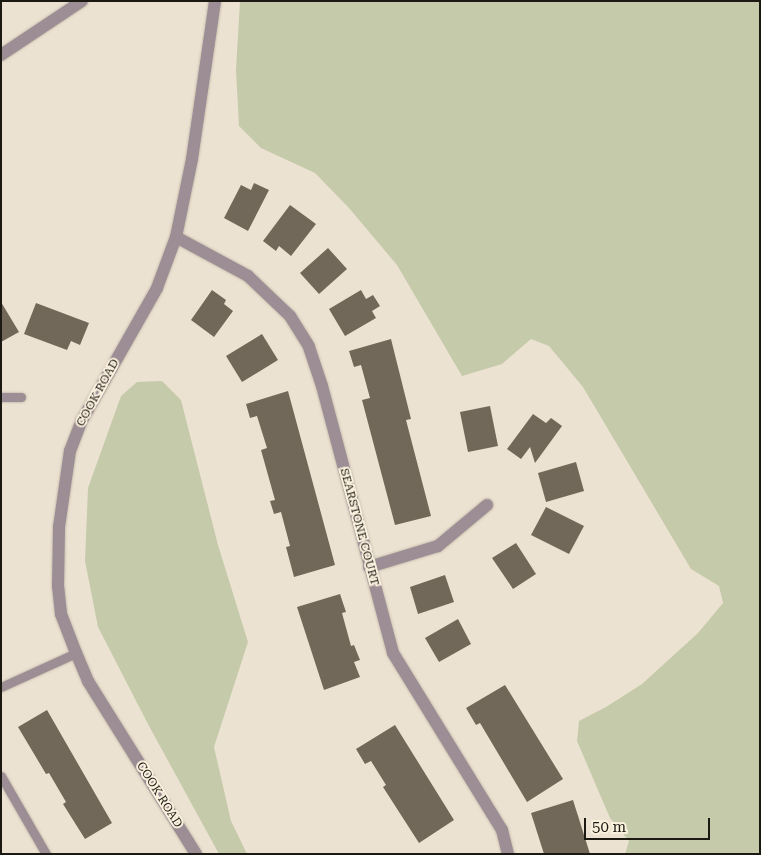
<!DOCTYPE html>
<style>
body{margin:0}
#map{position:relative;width:761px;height:855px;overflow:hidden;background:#ece2d1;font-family:"Roboto Serif",serif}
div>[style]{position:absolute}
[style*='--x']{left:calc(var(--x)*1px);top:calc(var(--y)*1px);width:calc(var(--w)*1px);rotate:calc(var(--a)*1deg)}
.green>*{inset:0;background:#c5caaa}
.building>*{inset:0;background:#716859}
.roads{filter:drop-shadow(0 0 1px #c7beaf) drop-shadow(0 0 1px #c7beaf)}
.lane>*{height:9px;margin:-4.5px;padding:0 4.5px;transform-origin:4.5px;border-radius:4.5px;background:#9d8d94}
.street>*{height:12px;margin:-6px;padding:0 6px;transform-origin:6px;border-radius:6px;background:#9d8d94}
span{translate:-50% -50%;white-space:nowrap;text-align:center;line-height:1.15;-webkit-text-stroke:4px #faf0de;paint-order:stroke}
.street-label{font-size:12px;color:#1c1912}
.frame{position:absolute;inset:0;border:2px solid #1c1912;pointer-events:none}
.scale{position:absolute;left:584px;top:818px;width:126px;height:22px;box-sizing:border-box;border:2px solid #1c1912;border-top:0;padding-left:6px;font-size:15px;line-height:18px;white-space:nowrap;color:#1c1912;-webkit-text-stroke:4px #faf0de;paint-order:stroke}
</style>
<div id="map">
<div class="green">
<i style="clip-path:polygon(240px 1px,760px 1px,760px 854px,625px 854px,629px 841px,610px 818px,577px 741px,579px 721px,606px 707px,642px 684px,698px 633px,723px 603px,719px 586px,691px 569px,583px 387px,549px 346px,531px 339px,502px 364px,462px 376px,397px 265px,349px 208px,315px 173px,261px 148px,239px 126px,236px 70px)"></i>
<i style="clip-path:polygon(162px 381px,181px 400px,218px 545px,248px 642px,214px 747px,231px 821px,247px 854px,219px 854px,149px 726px,98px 627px,85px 561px,88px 488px,121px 396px,137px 382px)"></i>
</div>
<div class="building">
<i style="clip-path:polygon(254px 183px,269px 190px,248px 231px,224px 218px,241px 185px,251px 190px)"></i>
<i style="clip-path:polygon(290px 205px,316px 224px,291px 256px,279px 246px,276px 251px,263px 241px)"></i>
<i style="clip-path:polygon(328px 248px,347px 269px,319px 294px,300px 273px)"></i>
<i style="clip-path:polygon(212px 290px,226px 300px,224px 304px,233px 311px,214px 337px,191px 320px)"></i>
<i style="clip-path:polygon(361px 290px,366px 299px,373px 295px,380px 306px,372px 311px,376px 318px,345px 336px,329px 309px)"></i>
<i style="clip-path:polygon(1px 302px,19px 332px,1px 342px)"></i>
<i style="clip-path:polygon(36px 303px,89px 323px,80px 345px,71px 341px,67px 350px,24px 334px)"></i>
<i style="clip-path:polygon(262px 334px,278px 360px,242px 382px,226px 356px)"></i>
<i style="clip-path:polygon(391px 339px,411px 419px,406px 420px,431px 516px,395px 525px,362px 400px,370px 398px,361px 365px,354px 367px,349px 351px)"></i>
<i style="clip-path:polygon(288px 391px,335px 565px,294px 577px,286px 547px,290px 546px,281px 512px,274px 514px,270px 501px,275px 500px,261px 450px,267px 448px,257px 416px,250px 418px,246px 404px)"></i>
<i style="clip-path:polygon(490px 406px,498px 446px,468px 452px,460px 412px)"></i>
<i style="clip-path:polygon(533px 414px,546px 423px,551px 418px,562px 426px,535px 463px,530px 447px,521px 459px,507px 449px)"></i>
<i style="clip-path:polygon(576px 462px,584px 491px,546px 502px,538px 473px)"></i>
<i style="clip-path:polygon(546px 507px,584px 526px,569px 554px,531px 535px)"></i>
<i style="clip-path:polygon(516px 543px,536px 574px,513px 589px,492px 558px)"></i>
<i style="clip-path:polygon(445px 575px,454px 602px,418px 614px,410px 587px)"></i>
<i style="clip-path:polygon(340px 594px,346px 612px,342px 613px,351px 646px,354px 645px,360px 660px,354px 662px,360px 677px,324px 690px,297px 607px)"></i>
<i style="clip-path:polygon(458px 619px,471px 644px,439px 662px,425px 638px)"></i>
<i style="clip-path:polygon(505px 685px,563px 779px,527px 802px,480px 723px,476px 725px,466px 708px)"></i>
<i style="clip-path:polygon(47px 710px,112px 823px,85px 839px,63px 804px,66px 802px,49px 773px,46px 774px,18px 727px)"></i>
<i style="clip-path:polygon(395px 725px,454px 820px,419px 843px,383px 787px,386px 785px,371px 761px,365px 764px,356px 749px)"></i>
<i style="clip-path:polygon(573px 800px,590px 854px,544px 854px,531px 813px)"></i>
</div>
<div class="roads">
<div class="lane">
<i style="--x:1;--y:397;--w:20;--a:0"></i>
<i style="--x:1;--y:687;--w:82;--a:-24.4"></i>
<i style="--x:1;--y:776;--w:90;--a:60"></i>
</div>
<div class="street">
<i style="--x:1;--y:55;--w:97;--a:-33.7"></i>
<i style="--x:176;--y:237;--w:82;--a:28.4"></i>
<i style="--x:248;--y:276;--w:58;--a:43.6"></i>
<i style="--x:290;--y:316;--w:36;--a:58"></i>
<i style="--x:309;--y:347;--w:41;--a:71.6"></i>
<i style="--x:322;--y:386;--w:276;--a:75.1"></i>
<i style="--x:393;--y:653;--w:208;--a:58.4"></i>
<i style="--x:502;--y:830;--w:25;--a:76"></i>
<i style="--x:369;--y:567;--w:72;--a:-16.9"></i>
<i style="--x:438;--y:546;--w:64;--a:-39.9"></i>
<i style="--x:196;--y:854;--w:204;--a:-122"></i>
<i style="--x:88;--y:681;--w:30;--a:-113"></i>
<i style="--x:76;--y:653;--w:42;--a:-111"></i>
<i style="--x:61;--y:614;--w:28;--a:-96"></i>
<i style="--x:58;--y:586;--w:59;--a:-89"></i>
<i style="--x:59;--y:527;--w:77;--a:-81.8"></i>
<i style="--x:70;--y:451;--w:31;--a:-69"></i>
<i style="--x:81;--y:422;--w:154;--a:-60.4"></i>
<i style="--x:157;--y:288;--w:54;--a:-69.6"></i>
<i style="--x:176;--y:237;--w:80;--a:-78.4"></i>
<i style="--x:192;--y:159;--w:160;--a:-81.7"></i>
</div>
</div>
<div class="street-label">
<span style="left:98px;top:393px;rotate:-61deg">COOK ROAD</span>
<span style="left:359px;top:527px;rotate:75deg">SEARSTONE COURT</span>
<span style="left:159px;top:795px;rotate:58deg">COOK ROAD</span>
</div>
<div class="frame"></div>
<div class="scale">50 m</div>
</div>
